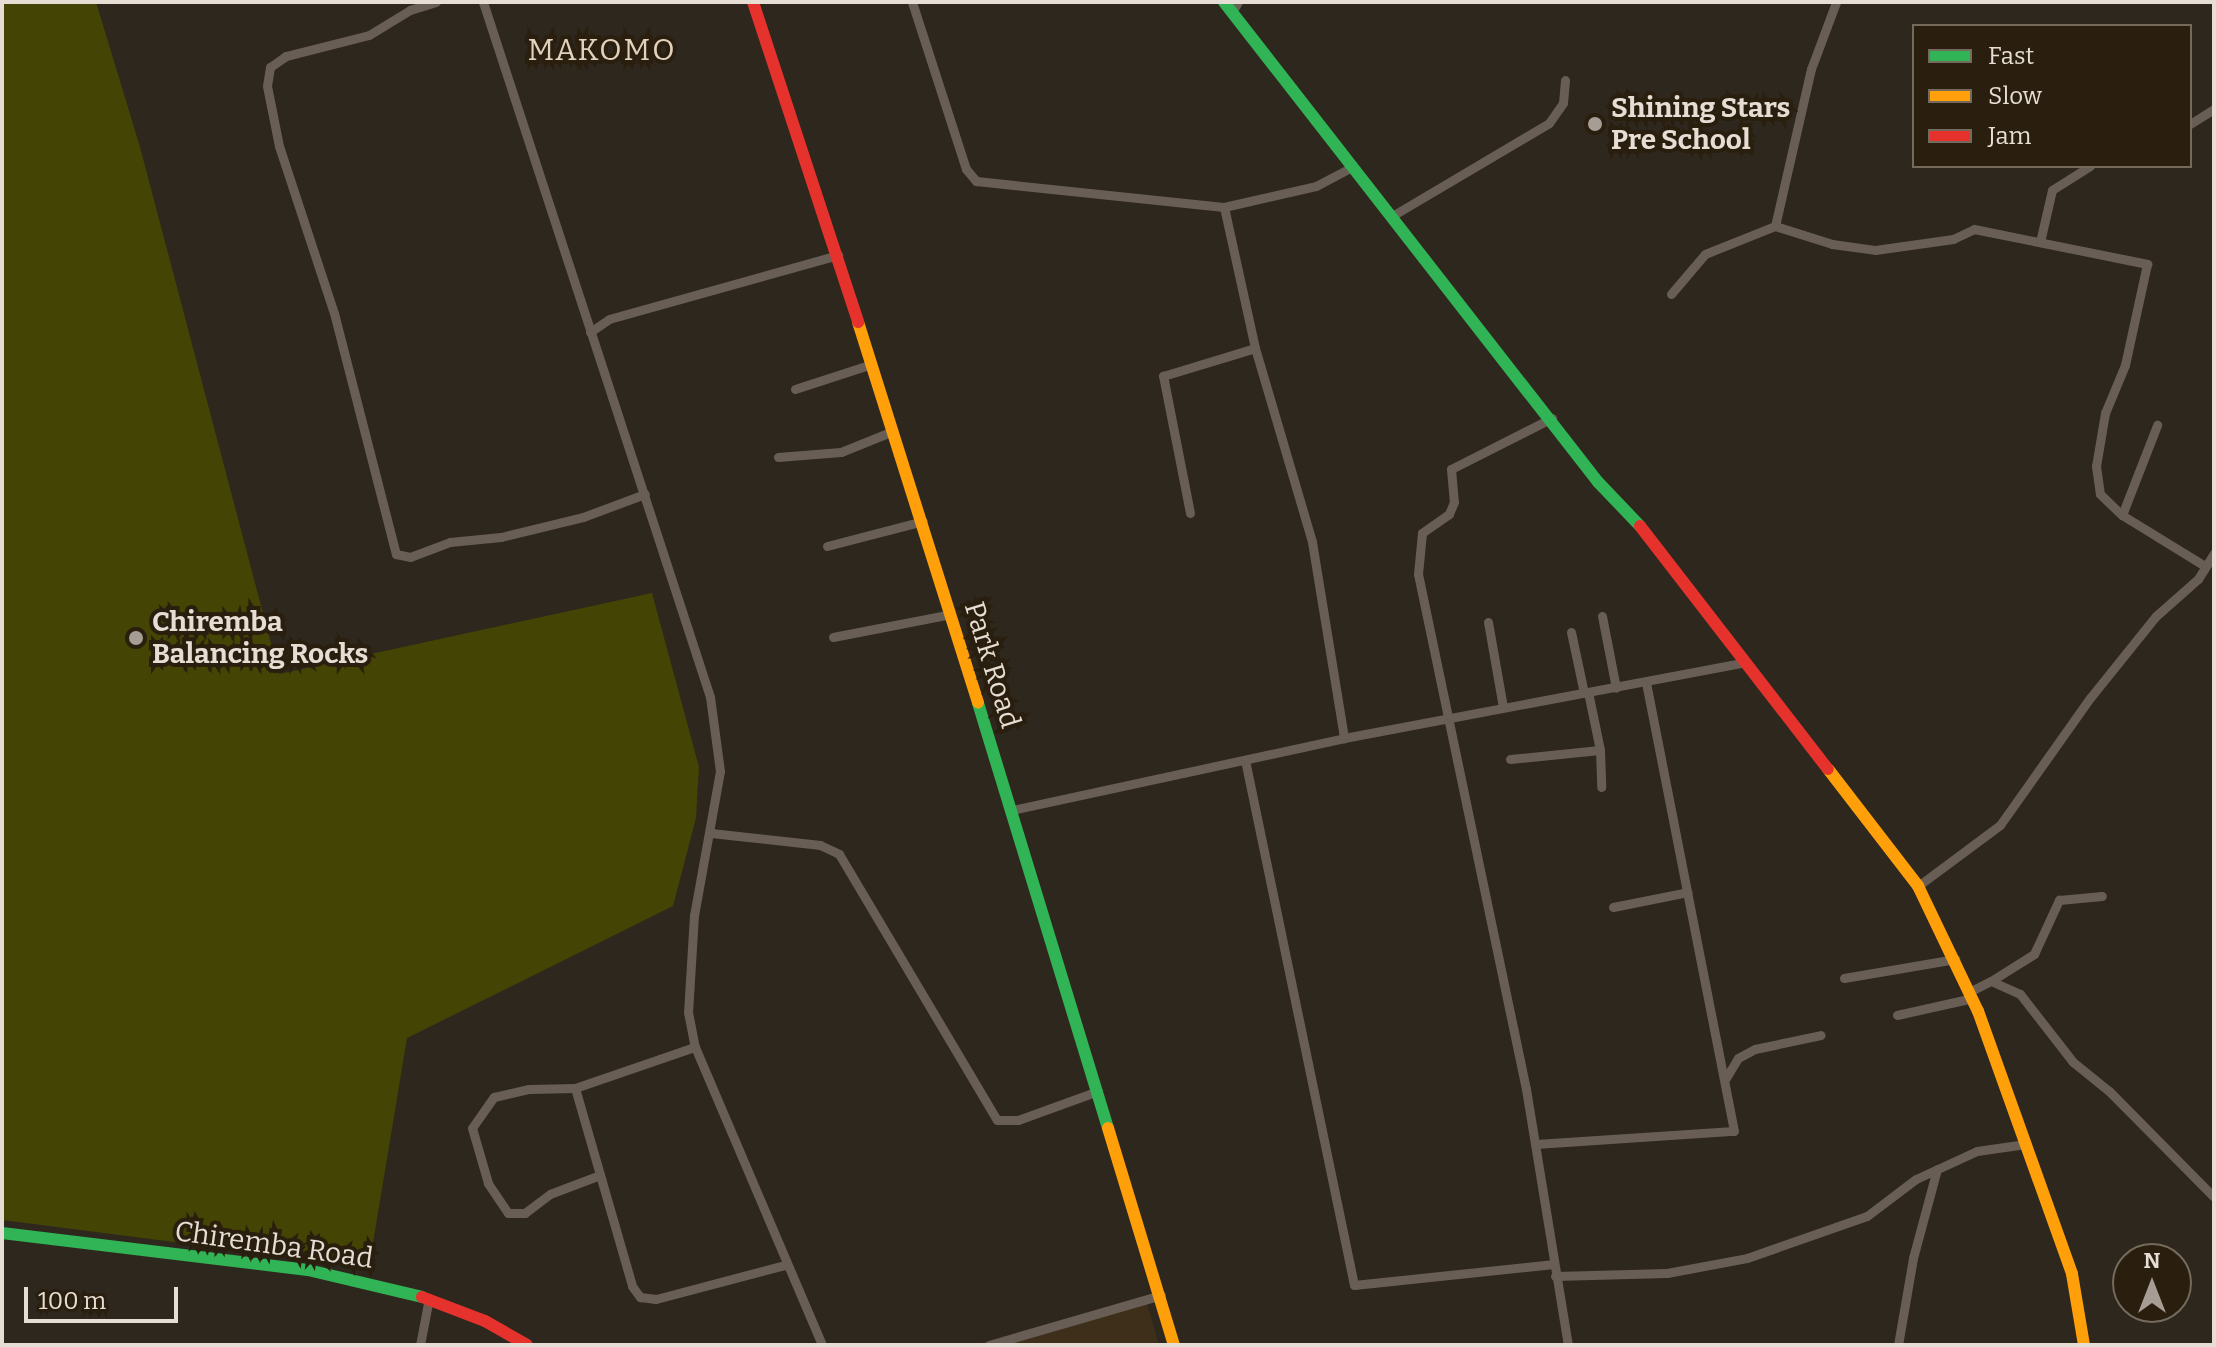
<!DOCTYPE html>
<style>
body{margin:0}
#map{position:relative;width:2216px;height:1347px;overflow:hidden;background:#2e271d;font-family:Bitter,serif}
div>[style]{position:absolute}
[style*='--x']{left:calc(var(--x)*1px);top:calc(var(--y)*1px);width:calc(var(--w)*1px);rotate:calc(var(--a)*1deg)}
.built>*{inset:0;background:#3e2f1a}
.green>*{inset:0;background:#444404}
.street>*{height:9px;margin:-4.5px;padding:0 4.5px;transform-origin:4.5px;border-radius:4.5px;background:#685e55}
.fast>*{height:12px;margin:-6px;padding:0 6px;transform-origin:6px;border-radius:6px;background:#30b455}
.slow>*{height:12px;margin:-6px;padding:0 6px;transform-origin:6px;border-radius:6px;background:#ff9f0a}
.jam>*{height:12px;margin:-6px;padding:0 6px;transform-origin:6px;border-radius:6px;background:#e5322d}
.dots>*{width:22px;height:22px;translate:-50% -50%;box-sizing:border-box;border:4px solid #2a1e0e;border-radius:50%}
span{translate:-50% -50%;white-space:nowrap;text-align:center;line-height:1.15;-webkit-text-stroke:8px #2a1e0e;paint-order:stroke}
.poi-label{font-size:28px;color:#e6ded4;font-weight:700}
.left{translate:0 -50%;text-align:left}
.street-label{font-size:28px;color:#e6ded4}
.neighbourhood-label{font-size:30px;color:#e1d2bd;letter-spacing:2px}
.frame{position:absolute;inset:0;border:4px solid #e6ded4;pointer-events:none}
.legend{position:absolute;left:1912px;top:24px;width:280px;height:144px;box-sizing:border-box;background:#2a1e0e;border:2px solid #756b5d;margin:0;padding:10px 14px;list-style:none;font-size:24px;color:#e6ded4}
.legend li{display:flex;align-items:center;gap:16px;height:40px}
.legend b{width:40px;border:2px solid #756b5d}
.north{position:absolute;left:2112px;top:1243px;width:80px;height:80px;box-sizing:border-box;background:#2a1e0e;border:2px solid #756b5d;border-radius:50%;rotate:0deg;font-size:22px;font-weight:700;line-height:32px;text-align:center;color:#e6ded4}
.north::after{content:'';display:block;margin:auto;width:28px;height:36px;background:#a69e94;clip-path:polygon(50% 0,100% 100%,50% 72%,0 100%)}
.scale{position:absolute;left:24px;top:1287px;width:154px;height:36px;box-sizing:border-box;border:4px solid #e6ded4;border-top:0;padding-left:10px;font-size:24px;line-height:28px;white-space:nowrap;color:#e6ded4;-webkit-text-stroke:6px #2a1e0e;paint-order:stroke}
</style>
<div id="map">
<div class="built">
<i style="clip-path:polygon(1145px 1296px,1159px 1345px,973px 1345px,1105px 1308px)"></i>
</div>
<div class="green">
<i style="clip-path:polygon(2px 2px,96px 2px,140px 147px,279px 674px,652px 593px,699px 767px,696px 818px,673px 906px,407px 1038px,369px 1267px,2px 1220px)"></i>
</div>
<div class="street">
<i style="--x:436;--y:2;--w:27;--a:163"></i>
<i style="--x:410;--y:10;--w:48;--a:148.6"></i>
<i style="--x:369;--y:35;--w:86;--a:165.8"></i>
<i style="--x:286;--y:56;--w:19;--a:145"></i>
<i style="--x:270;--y:67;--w:19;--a:99"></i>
<i style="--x:267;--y:86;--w:61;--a:78.7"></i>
<i style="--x:279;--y:146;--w:176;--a:71.8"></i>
<i style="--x:334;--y:313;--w:249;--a:75.6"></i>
<i style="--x:396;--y:554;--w:14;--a:12"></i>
<i style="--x:410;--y:557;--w:43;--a:-20.6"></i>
<i style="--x:450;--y:542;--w:51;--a:-5.6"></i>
<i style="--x:501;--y:537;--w:84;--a:-13.7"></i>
<i style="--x:583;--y:517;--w:66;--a:-20.4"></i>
<i style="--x:483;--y:2;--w:731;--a:71.91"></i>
<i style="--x:710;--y:697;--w:75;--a:82.3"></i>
<i style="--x:720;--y:771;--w:146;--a:100.2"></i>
<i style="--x:694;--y:915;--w:97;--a:93.5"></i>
<i style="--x:688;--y:1012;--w:36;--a:79"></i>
<i style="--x:695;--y:1047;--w:324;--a:66.9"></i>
<i style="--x:912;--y:2;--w:176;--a:72.1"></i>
<i style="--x:966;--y:169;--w:16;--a:50"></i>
<i style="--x:976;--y:181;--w:249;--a:6"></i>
<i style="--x:1224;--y:207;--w:94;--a:-12.9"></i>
<i style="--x:1316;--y:186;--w:41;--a:-27.8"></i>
<i style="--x:1232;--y:12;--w:12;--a:-59"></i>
<i style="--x:2190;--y:124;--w:28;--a:-32"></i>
<i style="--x:1224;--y:207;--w:144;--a:77.6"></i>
<i style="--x:1255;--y:348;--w:202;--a:73.6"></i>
<i style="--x:1312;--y:542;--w:199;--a:80.7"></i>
<i style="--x:1392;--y:216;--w:182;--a:-30.6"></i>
<i style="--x:1549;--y:123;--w:24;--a:-55"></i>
<i style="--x:1563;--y:103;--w:23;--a:-85"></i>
<i style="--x:1775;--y:226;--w:60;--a:17.5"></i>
<i style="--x:1832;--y:244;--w:43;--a:7.9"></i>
<i style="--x:1875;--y:250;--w:79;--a:-8"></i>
<i style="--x:1953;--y:239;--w:23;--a:-25"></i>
<i style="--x:1974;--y:229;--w:177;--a:11.4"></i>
<i style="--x:2147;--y:264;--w:103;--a:102.3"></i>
<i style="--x:2125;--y:365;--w:52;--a:112.6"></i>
<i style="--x:2105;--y:413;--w:54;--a:99.6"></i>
<i style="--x:2096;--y:466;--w:28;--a:82"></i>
<i style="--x:2100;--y:494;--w:30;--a:44"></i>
<i style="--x:2122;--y:515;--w:97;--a:31.6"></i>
<i style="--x:2040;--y:242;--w:53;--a:-77"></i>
<i style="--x:2052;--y:190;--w:45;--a:-32.3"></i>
<i style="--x:1671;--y:294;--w:52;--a:-49.6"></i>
<i style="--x:1705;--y:254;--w:75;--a:-21.8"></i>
<i style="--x:1775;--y:226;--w:161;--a:-77.1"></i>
<i style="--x:1811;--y:69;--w:72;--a:-69.5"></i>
<i style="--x:590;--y:332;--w:23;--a:-34"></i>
<i style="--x:609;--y:319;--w:238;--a:-15.6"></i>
<i style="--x:795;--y:389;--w:81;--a:-18"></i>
<i style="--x:1552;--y:418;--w:113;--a:153.2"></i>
<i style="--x:1451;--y:469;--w:33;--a:85"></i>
<i style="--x:1454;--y:502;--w:13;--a:113"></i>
<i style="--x:1449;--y:514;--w:33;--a:145"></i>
<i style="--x:1422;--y:533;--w:41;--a:95.6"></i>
<i style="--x:1418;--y:574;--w:526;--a:78.16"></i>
<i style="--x:1526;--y:1089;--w:259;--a:80.7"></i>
<i style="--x:778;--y:457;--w:63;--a:-4.5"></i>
<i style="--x:841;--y:452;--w:56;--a:-22"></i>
<i style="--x:1190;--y:513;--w:140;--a:-101.1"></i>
<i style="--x:1163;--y:376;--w:96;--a:-16.9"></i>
<i style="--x:2122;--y:515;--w:97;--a:-68.7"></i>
<i style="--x:827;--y:546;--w:99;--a:-14.6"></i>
<i style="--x:1602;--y:616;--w:73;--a:79"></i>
<i style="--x:1488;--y:622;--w:86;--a:80"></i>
<i style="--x:1571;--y:632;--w:62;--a:78"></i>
<i style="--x:833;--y:637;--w:120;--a:-11"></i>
<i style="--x:1588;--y:692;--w:59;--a:78.3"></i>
<i style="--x:1600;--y:750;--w:37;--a:88"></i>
<i style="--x:1510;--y:759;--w:90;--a:-5.7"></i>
<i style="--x:1245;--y:760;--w:536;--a:78.27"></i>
<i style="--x:1354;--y:1285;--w:201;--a:-6"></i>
<i style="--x:1012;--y:810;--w:340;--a:-12.2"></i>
<i style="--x:1344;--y:738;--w:405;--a:-10.7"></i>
<i style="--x:711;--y:833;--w:110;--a:6.3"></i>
<i style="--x:820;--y:845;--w:21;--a:25"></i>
<i style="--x:839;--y:854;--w:309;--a:59.3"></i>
<i style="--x:997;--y:1120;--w:21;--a:0"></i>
<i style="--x:1018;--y:1120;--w:85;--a:-19.9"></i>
<i style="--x:1918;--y:886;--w:102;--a:-36.6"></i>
<i style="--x:2000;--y:825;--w:156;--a:-54.7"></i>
<i style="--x:2090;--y:698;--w:105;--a:-51.2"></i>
<i style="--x:2156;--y:616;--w:56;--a:-41.4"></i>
<i style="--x:2198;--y:579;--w:31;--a:-58"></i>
<i style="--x:1613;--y:907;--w:76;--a:-11.3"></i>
<i style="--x:1844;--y:978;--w:113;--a:-9.7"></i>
<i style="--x:1991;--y:981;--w:51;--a:-32.1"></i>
<i style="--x:2034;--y:954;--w:60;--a:-65.2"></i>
<i style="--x:2059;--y:900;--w:43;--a:-5.3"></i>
<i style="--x:1971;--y:991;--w:22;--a:-27"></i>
<i style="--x:1991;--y:981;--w:32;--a:24"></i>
<i style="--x:2020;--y:994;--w:86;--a:52.1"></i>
<i style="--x:2073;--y:1062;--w:46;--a:38.9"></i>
<i style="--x:2109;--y:1091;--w:149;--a:45.3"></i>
<i style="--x:1897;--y:1015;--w:78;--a:-12.6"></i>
<i style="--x:1726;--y:1078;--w:23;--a:-59"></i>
<i style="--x:1738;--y:1058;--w:19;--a:-28"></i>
<i style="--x:1755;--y:1049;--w:67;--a:-12"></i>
<i style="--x:575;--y:1088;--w:206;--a:73.9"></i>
<i style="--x:632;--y:1286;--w:14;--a:54"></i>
<i style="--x:640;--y:1297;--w:16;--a:7"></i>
<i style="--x:656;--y:1299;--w:133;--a:-14.8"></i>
<i style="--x:1536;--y:1144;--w:198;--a:-3.8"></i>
<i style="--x:1734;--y:1131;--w:458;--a:-101.1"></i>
<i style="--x:600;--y:1175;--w:53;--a:159.2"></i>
<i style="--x:550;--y:1194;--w:31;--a:143"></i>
<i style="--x:525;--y:1213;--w:17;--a:180"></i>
<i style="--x:508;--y:1213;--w:36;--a:-124"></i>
<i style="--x:488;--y:1183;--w:57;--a:-106.2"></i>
<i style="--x:472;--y:1128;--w:38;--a:-55"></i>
<i style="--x:494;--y:1097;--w:36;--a:-13"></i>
<i style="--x:529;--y:1089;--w:46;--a:-1.2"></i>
<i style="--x:575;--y:1088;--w:127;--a:-18.9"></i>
<i style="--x:1555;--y:1276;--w:112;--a:-1.5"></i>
<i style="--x:1667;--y:1273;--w:81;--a:-10.6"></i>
<i style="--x:1747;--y:1258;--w:127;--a:-19.3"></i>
<i style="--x:1867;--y:1216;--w:61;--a:-37.1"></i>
<i style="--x:1916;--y:1179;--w:67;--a:-24.7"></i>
<i style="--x:1977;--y:1151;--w:49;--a:-8.3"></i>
<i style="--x:420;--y:1345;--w:48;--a:-79.2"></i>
<i style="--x:989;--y:1345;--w:179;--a:-16.2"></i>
<i style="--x:1898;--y:1345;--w:88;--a:-80.2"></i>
<i style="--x:1913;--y:1258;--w:92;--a:-74.9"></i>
</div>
<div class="fast">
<i style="--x:1224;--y:2;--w:609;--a:52.08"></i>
<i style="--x:1598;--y:482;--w:61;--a:46.3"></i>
<i style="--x:978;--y:703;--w:444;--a:73"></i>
<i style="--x:2;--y:1233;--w:308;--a:6.9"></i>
<i style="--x:308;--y:1270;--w:117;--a:13.3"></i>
</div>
<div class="slow">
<i style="--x:858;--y:322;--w:399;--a:72.5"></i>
<i style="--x:1828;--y:769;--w:148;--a:52.4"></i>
<i style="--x:1918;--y:886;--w:139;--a:64.4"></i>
<i style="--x:1978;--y:1011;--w:279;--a:70.3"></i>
<i style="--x:2072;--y:1274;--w:72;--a:80.4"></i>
<i style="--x:1108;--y:1128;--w:227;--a:73.1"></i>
</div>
<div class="jam">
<i style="--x:753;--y:2;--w:337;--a:71.8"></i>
<i style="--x:1640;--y:526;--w:307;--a:52.3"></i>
<i style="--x:422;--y:1297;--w:67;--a:20.9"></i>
<i style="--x:485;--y:1321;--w:48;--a:29.7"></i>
</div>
<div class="dots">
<i style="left:1595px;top:124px;background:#a69e94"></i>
<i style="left:136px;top:638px;background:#a69e94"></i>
</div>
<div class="poi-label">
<span class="left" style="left:1611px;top:124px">Shining Stars<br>Pre School</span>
<span class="left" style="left:152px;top:638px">Chiremba<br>Balancing Rocks</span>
</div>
<div class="street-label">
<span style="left:992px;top:665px;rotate:73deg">Park Road</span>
<span style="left:274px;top:1245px;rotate:8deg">Chiremba Road</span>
</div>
<div class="neighbourhood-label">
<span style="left:602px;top:50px">MAKOMO</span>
</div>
<div class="frame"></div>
<ul class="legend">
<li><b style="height:10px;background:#30b455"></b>Fast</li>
<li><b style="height:10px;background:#ff9f0a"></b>Slow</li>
<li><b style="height:10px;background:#e5322d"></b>Jam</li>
</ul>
<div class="north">N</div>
<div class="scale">100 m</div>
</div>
